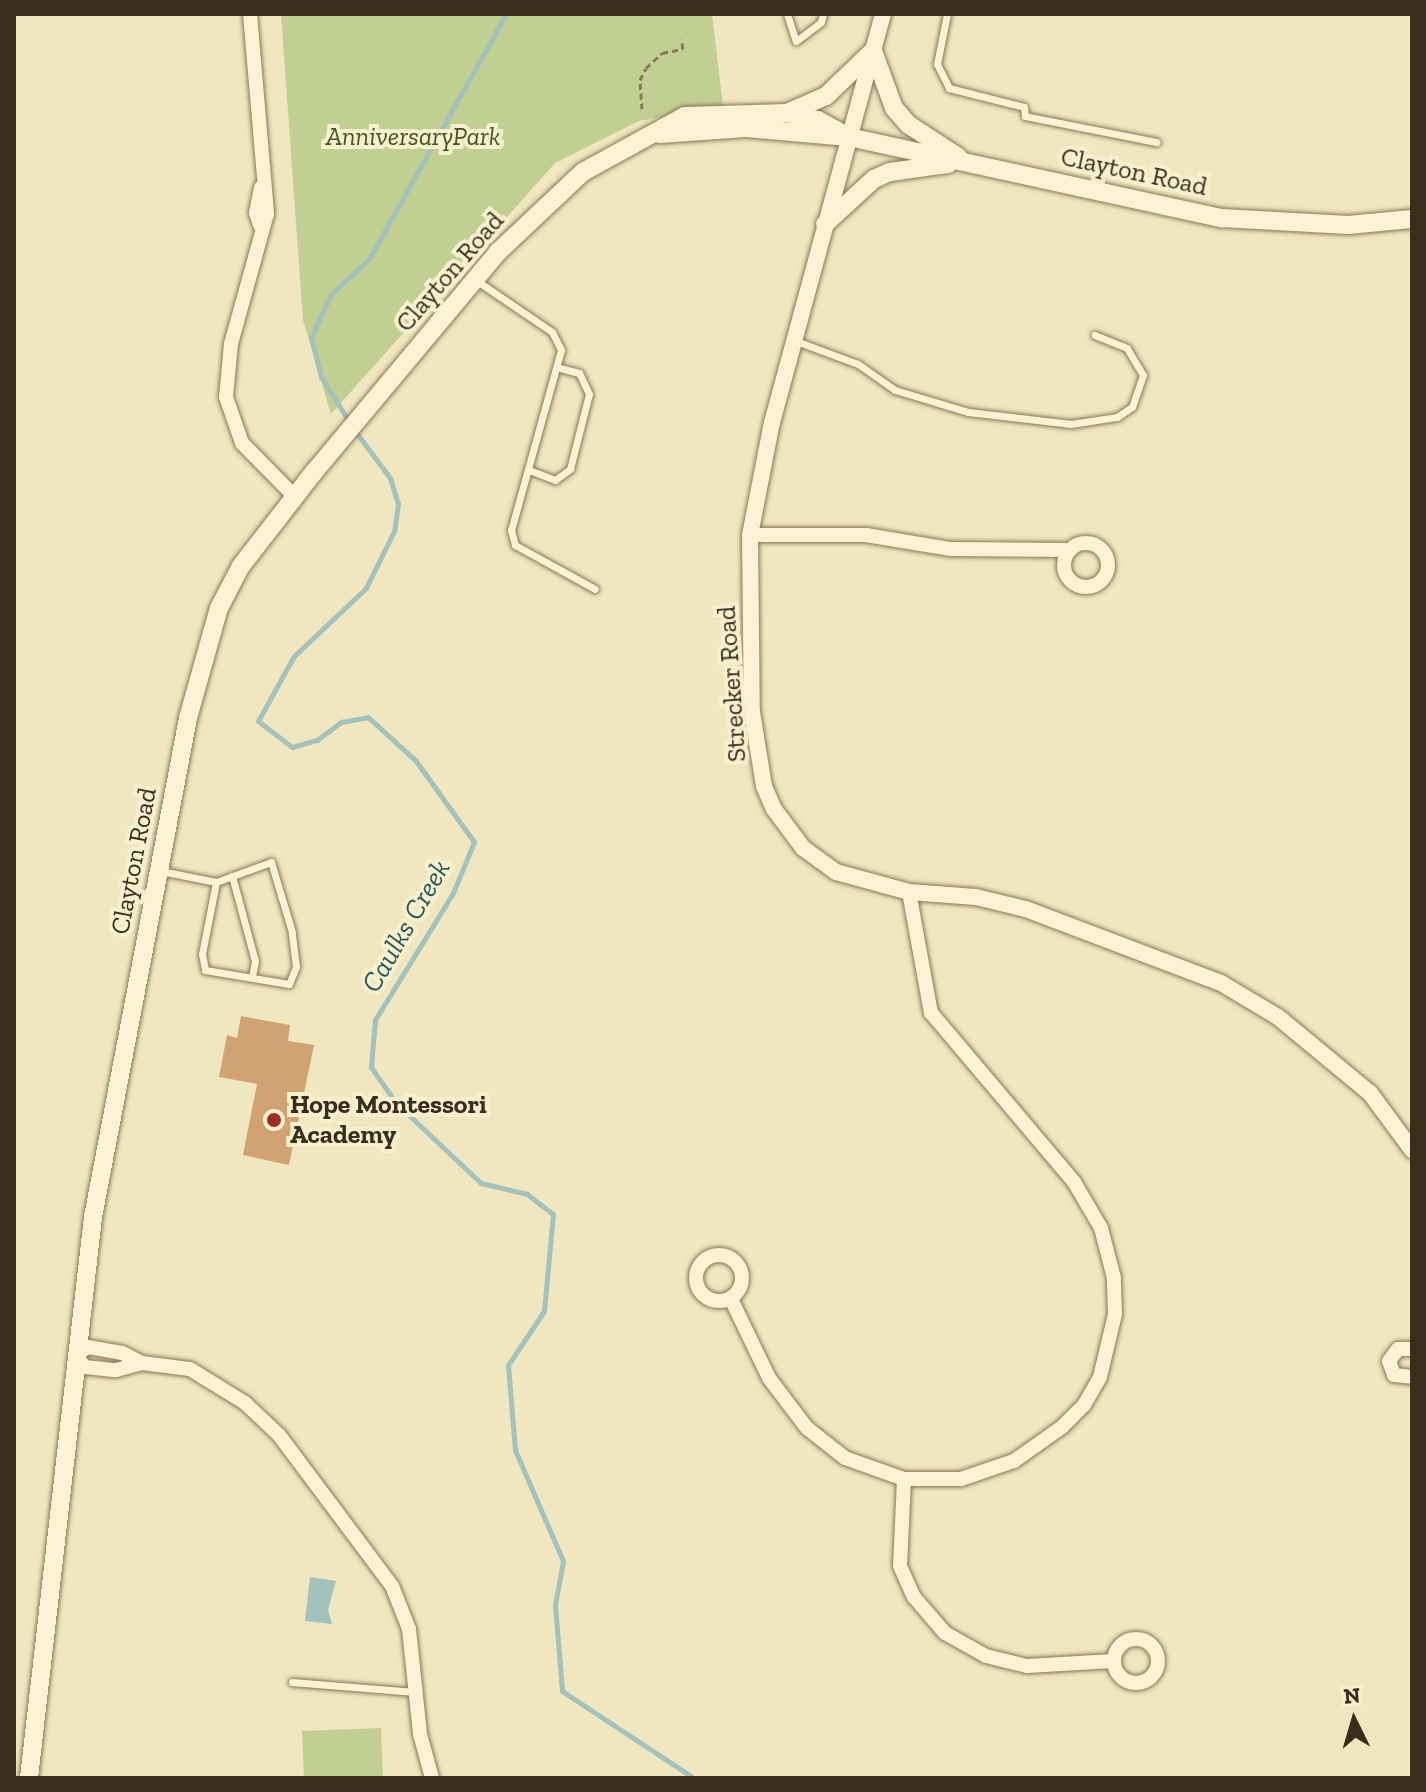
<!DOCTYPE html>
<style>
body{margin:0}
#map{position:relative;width:1426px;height:1792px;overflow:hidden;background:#f0e6bf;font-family:"Zilla Slab",serif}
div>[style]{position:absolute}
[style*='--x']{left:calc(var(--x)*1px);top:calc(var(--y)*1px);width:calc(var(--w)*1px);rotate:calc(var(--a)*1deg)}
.green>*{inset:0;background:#c2cf93}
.water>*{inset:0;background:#a3c2bc}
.stream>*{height:5px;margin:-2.5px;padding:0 2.5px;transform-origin:2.5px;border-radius:2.5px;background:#a3c2bc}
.building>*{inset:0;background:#d1a373}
.path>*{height:3px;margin-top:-1.5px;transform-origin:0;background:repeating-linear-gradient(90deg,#8a7757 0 6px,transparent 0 10px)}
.roads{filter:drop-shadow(0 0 2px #8a7757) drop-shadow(0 0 2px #8a7757)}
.service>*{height:7px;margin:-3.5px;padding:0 3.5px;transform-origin:3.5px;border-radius:3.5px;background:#fbf3d3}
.minor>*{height:14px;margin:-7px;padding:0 7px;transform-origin:7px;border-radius:7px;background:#fbf3d3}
.minor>.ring{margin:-7px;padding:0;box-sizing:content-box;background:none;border:14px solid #fbf3d3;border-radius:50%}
.tertiary>*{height:16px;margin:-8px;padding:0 8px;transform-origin:8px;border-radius:8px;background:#fbf3d3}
.secondary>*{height:18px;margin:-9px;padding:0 9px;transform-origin:9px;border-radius:9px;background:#fbf3d3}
.dots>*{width:22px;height:22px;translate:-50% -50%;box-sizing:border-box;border:4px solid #f7f0cf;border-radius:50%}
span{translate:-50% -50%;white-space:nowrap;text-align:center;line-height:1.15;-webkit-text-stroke:8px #f7f0cf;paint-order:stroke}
.park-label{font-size:26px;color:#445621;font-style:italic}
.street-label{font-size:26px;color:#392d1c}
.poi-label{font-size:26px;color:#392d1c;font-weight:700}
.left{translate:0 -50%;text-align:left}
.water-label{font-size:28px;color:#2a5859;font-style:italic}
.frame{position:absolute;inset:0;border:16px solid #392d1c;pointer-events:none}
.north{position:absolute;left:1314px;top:1680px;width:80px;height:80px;-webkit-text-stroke:6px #f7f0cf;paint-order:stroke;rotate:355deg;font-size:22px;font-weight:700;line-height:32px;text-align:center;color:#392d1c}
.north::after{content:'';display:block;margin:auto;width:28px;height:36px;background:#392d1c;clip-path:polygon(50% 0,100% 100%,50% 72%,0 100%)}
</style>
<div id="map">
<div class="green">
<i style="clip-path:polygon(281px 14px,712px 14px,723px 106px,639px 121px,555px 163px,331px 414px,303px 320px)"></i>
<i style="clip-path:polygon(381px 1728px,383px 1778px,304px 1778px,302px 1731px)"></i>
</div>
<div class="water">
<i style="clip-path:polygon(310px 1577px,336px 1581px,328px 1610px,332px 1624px,305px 1621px)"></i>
</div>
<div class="stream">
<i style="--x:350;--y:423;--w:54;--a:-122.2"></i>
<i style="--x:321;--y:377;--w:41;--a:-104"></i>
<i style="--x:311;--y:337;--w:47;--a:-65.1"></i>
<i style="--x:331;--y:294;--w:52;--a:-42.6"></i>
<i style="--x:369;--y:259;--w:281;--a:-60.8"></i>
<i style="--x:355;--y:431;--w:59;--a:53.3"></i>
<i style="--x:390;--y:478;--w:27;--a:73"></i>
<i style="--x:398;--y:504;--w:27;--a:98"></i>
<i style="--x:394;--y:531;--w:64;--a:116.2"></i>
<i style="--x:366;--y:588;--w:99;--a:136.6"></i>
<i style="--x:294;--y:656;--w:74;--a:119"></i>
<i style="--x:258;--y:721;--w:43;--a:37.4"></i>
<i style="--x:292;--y:747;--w:26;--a:-16"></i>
<i style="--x:317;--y:740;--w:30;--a:-37"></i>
<i style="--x:341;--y:722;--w:27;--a:-10"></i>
<i style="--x:368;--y:717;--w:65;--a:42.5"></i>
<i style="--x:416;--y:761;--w:100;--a:54.4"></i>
<i style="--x:474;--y:842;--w:55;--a:112.4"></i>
<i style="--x:453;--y:893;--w:149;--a:121.6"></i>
<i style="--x:375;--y:1020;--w:47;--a:94.9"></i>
<i style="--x:371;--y:1067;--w:44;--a:55.2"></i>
<i style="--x:396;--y:1103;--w:117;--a:43.3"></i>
<i style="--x:481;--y:1183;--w:47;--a:13.4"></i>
<i style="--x:527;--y:1194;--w:33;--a:38"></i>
<i style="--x:553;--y:1214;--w:97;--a:95.3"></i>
<i style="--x:544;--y:1311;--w:65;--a:123.7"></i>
<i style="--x:508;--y:1365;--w:85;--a:85.3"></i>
<i style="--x:515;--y:1450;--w:121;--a:66.6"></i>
<i style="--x:563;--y:1561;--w:45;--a:100.3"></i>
<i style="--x:555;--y:1605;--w:86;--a:85.3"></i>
<i style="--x:562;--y:1691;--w:158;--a:33.4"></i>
</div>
<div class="building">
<i style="clip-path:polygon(241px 1016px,290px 1025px,288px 1041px,314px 1045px,289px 1165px,243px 1155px,257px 1084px,219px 1077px,227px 1035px,237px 1038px)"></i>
</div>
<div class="path">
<i style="--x:642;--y:109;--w:29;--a:-94"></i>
<i style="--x:640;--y:80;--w:13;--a:-63"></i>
<i style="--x:646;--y:68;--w:22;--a:-43"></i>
<i style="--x:662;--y:53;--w:21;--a:-11"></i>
<i style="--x:683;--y:49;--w:10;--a:-101"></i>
</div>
<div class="roads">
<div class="service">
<i style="--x:787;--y:14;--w:28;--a:72"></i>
<i style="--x:796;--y:41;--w:31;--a:-37"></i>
<i style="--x:821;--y:22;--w:8;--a:-76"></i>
<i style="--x:947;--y:14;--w:51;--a:101.3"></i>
<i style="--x:937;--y:64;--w:27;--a:63"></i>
<i style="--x:949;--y:88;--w:77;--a:14.2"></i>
<i style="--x:1024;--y:107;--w:9;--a:84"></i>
<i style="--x:1025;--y:116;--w:134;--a:11.2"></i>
<i style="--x:477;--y:281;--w:91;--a:34.2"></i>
<i style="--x:552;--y:332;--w:20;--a:63"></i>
<i style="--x:561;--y:350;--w:187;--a:105.5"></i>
<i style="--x:511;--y:530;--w:16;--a:75"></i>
<i style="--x:515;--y:545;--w:91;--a:28.8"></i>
<i style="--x:796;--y:341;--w:66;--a:20.4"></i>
<i style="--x:858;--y:364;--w:45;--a:35.1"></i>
<i style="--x:895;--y:390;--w:76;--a:16.8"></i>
<i style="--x:968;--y:412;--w:104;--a:6.6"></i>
<i style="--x:1071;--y:424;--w:47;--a:-8.7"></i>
<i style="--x:1117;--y:417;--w:18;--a:-34"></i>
<i style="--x:1132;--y:407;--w:34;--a:-71"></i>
<i style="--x:1143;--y:375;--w:31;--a:-121"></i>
<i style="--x:1127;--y:348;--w:35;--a:-158"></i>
<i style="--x:529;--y:470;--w:28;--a:21"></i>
<i style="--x:555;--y:480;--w:19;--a:-36"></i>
<i style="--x:570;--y:469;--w:77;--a:-75.8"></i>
<i style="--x:589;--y:394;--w:23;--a:-115"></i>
<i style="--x:579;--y:373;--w:23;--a:-165"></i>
<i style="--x:161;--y:871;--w:56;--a:11.3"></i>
<i style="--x:216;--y:882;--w:73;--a:101"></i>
<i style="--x:202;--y:954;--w:16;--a:79"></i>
<i style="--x:205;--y:970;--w:85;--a:9.5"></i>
<i style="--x:289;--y:984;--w:18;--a:-68"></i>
<i style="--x:296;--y:967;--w:35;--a:-97"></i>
<i style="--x:292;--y:932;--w:73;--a:-106.7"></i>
<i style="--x:271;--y:862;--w:59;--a:160"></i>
<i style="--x:232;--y:876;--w:88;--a:74.9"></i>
<i style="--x:255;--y:961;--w:16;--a:101"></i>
<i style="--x:292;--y:1682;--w:123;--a:4.6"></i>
</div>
<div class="minor">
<i style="--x:250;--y:14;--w:201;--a:85.1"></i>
<i style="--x:267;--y:214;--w:135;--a:105.5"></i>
<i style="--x:231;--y:344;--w:53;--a:95.4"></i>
<i style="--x:226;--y:397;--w:49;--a:70.8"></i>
<i style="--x:242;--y:443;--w:74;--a:45.5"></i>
<i style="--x:260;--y:225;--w:13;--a:-108"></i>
<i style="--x:256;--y:213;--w:26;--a:-79"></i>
<i style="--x:750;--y:535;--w:116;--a:0"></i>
<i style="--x:866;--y:535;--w:86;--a:9.4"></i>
<i style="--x:951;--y:549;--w:118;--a:0.5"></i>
<i class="ring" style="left:1064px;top:543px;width:30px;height:30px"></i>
<i class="ring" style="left:696px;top:1255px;width:32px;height:32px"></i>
<i style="--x:731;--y:1299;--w:88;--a:64.3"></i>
<i style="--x:769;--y:1378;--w:63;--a:52.8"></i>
<i style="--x:807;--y:1428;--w:48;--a:38.3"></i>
<i style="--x:845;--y:1458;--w:63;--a:19.6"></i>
<i style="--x:904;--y:1479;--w:57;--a:0"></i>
<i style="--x:961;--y:1479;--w:56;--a:-18.8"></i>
<i style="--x:1014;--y:1461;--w:59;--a:-35.3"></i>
<i style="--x:1062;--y:1427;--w:31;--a:-45"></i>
<i style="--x:1084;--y:1405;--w:32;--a:-60"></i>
<i style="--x:1100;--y:1377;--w:65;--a:-76.6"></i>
<i style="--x:1115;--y:1314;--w:36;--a:-92"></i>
<i style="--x:1114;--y:1278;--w:52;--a:-104.6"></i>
<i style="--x:1101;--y:1228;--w:53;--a:-120.4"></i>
<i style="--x:1074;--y:1182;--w:221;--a:-130.2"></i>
<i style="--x:931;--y:1013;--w:123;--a:-100.3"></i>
<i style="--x:1412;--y:1349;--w:14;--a:180"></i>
<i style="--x:1398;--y:1349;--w:15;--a:127"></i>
<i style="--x:1389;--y:1361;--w:15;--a:70"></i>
<i style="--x:1394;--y:1375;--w:18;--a:6"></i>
<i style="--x:142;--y:1363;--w:22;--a:-153"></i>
<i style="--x:122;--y:1353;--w:35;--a:-170"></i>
<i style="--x:88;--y:1347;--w:15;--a:148"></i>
<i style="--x:75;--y:1355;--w:16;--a:50"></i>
<i style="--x:85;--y:1367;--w:31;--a:6"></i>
<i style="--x:116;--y:1370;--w:27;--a:-15"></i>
<i style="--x:142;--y:1363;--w:48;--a:7.1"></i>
<i style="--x:190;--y:1369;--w:65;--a:31.7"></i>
<i style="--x:245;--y:1403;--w:47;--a:43.3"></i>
<i style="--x:279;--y:1435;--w:189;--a:53.2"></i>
<i style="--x:392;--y:1586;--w:46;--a:68.4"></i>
<i style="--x:409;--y:1629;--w:106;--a:84"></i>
<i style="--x:420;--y:1734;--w:46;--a:74.7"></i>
<i style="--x:904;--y:1479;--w:87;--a:92.6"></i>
<i style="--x:900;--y:1566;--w:34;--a:66"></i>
<i style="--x:914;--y:1597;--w:48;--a:49.3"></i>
<i style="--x:945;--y:1633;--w:47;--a:29.3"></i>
<i style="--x:986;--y:1656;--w:42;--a:13.7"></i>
<i style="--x:1027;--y:1666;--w:86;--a:-3.3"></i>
<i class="ring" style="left:1114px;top:1639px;width:30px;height:30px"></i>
</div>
<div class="tertiary">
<i style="--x:883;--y:14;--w:423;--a:105.2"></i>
<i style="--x:772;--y:422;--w:115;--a:101"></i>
<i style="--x:750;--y:535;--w:177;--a:89.4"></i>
<i style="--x:752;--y:712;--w:75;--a:80.8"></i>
<i style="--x:764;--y:786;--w:25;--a:67"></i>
<i style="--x:774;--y:809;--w:49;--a:53.4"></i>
<i style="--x:803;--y:848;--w:41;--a:36"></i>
<i style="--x:836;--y:872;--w:76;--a:15.3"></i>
<i style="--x:909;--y:892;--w:67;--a:4.3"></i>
<i style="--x:976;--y:897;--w:51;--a:13.5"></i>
<i style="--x:1026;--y:909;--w:209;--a:20.8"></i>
<i style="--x:1221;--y:983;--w:66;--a:30.8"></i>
<i style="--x:1278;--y:1017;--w:119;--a:39.6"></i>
<i style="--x:1370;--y:1093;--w:71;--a:53.6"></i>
</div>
<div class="secondary">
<i style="--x:787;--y:113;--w:43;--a:-23.6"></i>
<i style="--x:826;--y:96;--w:65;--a:-43.8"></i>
<i style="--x:873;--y:51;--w:61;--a:69.8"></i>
<i style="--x:894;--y:108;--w:23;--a:49"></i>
<i style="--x:909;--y:125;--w:59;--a:33.1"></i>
<i style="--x:660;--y:134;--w:86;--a:-4"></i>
<i style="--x:746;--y:128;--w:103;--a:5"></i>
<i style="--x:849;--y:137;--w:382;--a:12.3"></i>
<i style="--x:1222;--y:218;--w:126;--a:3.2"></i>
<i style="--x:1348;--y:225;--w:64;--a:-5.4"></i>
<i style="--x:825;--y:224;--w:67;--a:-42.6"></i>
<i style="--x:874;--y:179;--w:17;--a:-24"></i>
<i style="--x:890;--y:172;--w:59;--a:-7.9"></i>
<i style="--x:29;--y:1778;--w:565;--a:-83.49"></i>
<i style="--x:93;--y:1217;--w:508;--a:-79.22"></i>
<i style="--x:188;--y:718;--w:114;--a:-74.3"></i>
<i style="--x:219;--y:608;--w:47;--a:-62.4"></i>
<i style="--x:241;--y:566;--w:119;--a:-52.2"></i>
<i style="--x:314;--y:472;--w:287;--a:-50.1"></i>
<i style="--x:498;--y:252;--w:117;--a:-43.3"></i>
<i style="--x:583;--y:172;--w:116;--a:-28.8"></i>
<i style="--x:685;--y:116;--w:102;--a:-1.7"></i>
<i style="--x:787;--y:113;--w:32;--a:13"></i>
<i style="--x:818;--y:120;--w:35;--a:29"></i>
</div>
</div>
<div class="dots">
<i style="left:274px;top:1120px;background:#9c2e23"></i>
</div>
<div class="park-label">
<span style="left:413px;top:137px">AnniversaryPark</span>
</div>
<div class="street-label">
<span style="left:1134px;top:172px;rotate:12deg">Clayton Road</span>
<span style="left:450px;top:272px;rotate:-49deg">Clayton Road</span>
<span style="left:732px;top:684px;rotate:-94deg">Strecker Road</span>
<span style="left:134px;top:861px;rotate:-79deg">Clayton Road</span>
</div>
<div class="poi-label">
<span class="left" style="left:290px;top:1120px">Hope Montessori<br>Academy</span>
</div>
<div class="water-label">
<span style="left:406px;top:926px;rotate:-60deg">Caulks Creek</span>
</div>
<div class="frame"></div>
<div class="north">N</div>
</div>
